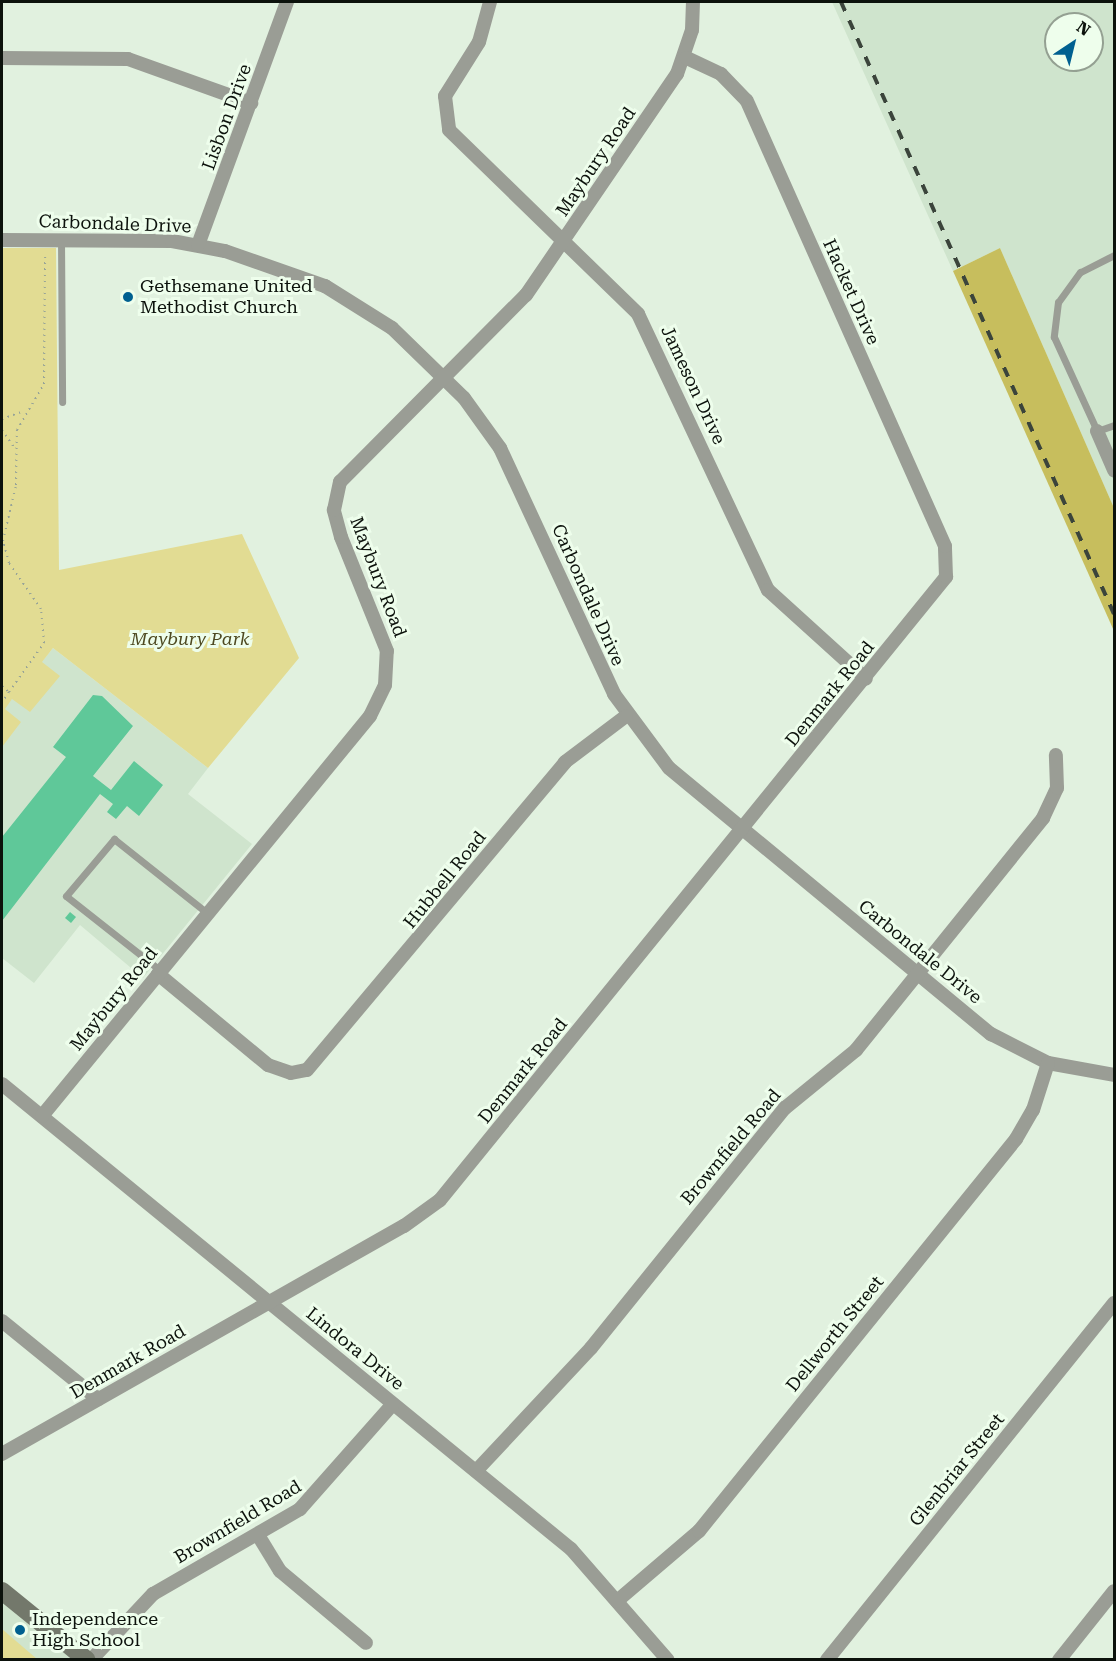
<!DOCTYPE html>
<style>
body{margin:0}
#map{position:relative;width:1116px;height:1661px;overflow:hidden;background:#e1f1df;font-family:"Roboto Serif",serif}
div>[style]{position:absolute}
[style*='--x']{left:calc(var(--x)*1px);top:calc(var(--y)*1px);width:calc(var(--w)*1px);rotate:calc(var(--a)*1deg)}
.built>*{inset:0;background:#cfe4cd}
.green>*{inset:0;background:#e2dc93}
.forest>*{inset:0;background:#c7be5d}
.building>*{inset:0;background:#5fc899}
.path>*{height:2px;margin-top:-1px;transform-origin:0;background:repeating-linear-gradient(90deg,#98a497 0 1.5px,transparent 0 6px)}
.lane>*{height:7px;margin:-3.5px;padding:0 3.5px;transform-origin:3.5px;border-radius:3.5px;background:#9a9d95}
.street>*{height:14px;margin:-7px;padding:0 7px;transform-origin:7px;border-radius:7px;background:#9a9d95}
.secondary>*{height:18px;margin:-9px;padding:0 9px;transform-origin:9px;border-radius:9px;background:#73786b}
.rail>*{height:4px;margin-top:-2px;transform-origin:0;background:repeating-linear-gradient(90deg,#3b443b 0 10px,transparent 0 20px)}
.dots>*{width:16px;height:16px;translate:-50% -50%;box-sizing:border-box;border:3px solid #eefeec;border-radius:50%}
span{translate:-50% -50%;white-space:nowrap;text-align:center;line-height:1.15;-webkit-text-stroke:6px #eefeec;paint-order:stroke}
.street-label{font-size:18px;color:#0c120c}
.poi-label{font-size:18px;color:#0c120c}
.left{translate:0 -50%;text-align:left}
.park-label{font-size:18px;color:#4e4a21;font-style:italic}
.frame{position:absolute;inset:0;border:3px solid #0c120c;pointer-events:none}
.north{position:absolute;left:1044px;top:12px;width:60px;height:60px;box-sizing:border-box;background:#eefeec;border:2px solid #94a092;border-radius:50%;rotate:35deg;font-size:16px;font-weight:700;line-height:24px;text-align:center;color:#0c120c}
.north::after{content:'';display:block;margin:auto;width:21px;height:27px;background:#006090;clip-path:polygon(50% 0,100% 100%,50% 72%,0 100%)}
</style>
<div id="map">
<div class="built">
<i style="clip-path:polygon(evenodd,832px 2px,1114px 2px,1114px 508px,1000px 248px,953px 271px,832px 2px,1056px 24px,1092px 24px,1092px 60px,1056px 60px,1056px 24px)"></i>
<i style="clip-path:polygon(53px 648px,208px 768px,188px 794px,252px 844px,143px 978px,80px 925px,34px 983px,2px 958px,2px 711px)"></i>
<i style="clip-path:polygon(2px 1600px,75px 1659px,2px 1659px)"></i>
</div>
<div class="green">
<i style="clip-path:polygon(2px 248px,56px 248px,59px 570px,242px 534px,299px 658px,208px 768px,53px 648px,42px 662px,60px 676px,30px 712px,12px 699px,5px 709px,21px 722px,2px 747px)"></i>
<i style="clip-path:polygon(2px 1629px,37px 1659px,2px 1659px)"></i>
</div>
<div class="forest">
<i style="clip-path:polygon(1000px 248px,1114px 508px,1114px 631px,953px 271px)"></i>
</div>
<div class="building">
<i style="clip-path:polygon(93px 695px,102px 696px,133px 726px,93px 776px,111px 790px,134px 761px,163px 785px,139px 816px,127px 806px,116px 819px,107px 812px,113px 804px,100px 794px,2px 921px,2px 837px,66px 757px,53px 747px)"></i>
<i style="clip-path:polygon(70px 912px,76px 917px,71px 923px,65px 918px)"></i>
</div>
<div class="path">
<i style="--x:2;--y:419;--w:23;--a:-20"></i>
<i style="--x:2;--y:430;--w:21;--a:55"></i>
<i style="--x:2;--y:686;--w:9;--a:41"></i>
<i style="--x:9;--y:692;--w:11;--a:124"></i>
<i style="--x:9;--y:692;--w:60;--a:-54.5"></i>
<i style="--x:44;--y:643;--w:34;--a:-95"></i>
<i style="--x:41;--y:609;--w:56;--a:-124.8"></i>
<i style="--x:9;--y:563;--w:23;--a:-105"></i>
<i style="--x:3;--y:541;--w:57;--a:-76.9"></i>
<i style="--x:16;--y:485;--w:55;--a:-89"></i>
<i style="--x:17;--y:430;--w:53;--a:-59.6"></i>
<i style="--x:44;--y:384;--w:127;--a:-89.5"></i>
</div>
<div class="lane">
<i style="--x:61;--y:239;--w:163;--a:89.6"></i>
<i style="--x:1114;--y:255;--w:38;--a:153"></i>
<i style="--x:1080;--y:272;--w:37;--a:126"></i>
<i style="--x:1058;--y:302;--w:35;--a:97"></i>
<i style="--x:1054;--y:337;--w:103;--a:65.4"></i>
<i style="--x:1097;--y:431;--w:18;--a:-19"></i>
<i style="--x:161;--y:971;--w:121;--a:-141.7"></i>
<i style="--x:66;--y:896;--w:75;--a:-49.9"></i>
<i style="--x:114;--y:839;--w:119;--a:38.5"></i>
</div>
<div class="street">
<i style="--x:490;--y:2;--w:41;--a:105.4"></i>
<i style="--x:479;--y:42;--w:64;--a:122.2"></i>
<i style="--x:445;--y:96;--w:34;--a:83"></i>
<i style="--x:449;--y:130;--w:264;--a:44.2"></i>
<i style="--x:638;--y:314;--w:305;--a:64.8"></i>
<i style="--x:768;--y:590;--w:132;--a:42.2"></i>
<i style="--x:2;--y:58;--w:126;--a:0.5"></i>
<i style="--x:128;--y:59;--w:131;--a:19.7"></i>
<i style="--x:2;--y:240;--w:170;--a:0.3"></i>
<i style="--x:172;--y:241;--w:54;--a:10.7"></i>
<i style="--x:225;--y:251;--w:106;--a:19.3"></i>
<i style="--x:325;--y:286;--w:79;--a:32.1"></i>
<i style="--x:392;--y:328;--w:100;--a:44.2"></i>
<i style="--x:464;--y:398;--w:62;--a:54.2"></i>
<i style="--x:500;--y:448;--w:271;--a:65.1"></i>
<i style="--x:614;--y:694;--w:92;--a:53.4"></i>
<i style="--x:669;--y:768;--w:418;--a:39.6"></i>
<i style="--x:991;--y:1034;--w:64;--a:27"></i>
<i style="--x:1048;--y:1063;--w:67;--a:10.3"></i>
<i style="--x:198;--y:245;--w:259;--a:-69.9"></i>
<i style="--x:1097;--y:431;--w:43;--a:66.4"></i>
<i style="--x:158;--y:974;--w:143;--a:39.6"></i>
<i style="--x:268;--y:1065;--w:24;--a:19"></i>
<i style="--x:291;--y:1073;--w:16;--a:-11"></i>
<i style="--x:307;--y:1070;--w:402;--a:-50"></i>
<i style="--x:565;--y:762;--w:76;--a:-37"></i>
<i style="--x:2;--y:1084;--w:735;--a:39.26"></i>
<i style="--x:571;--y:1549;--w:147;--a:48.9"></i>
<i style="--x:42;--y:1116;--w:517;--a:-50.65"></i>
<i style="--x:370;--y:716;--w:34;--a:-64"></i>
<i style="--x:385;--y:685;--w:34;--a:-87"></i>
<i style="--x:387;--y:651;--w:123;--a:-112"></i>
<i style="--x:341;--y:537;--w:28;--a:-105"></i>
<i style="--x:334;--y:510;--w:29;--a:-78"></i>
<i style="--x:340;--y:482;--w:264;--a:-45.2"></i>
<i style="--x:526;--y:295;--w:268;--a:-55.7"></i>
<i style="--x:677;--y:74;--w:46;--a:-71.2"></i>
<i style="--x:692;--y:30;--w:28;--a:-88"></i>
<i style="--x:2;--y:1321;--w:124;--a:39.1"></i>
<i style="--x:2;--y:1454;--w:462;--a:-29.6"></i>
<i style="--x:404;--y:1226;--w:44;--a:-35.8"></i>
<i style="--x:440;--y:1200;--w:803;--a:-50.92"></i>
<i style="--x:946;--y:577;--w:31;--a:-92"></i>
<i style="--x:945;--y:546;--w:488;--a:-114"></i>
<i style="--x:746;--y:100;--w:36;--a:-134"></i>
<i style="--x:721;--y:74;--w:38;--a:-155"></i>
<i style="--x:476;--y:1471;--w:168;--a:-46.9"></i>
<i style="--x:591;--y:1348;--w:309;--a:-51.1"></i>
<i style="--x:785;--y:1108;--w:92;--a:-39.2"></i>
<i style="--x:856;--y:1050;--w:298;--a:-51.1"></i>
<i style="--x:1043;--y:818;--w:33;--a:-65"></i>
<i style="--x:1057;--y:788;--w:33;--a:-92"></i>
<i style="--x:258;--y:1535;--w:42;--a:58.6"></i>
<i style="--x:280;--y:1571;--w:112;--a:39.9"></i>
<i style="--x:617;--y:1601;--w:108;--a:-40.5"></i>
<i style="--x:699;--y:1531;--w:504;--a:-51.04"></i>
<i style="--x:1016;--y:1139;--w:34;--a:-60"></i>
<i style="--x:1033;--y:1110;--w:49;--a:-72.3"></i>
<i style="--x:91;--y:1660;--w:91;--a:-46.8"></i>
<i style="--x:153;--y:1594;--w:170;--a:-30"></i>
<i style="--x:300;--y:1509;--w:140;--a:-48.5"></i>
<i style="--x:827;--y:1660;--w:458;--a:-51.2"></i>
<i style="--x:1059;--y:1660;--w:88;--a:-51.4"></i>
</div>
<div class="secondary">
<i style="--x:2;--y:1591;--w:109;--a:39.1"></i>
</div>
<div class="rail">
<i style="--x:841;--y:2;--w:670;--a:65.96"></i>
</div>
<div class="dots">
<i style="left:128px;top:297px;background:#006090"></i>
<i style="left:20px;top:1630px;background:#006090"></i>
</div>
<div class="street-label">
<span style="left:227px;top:117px;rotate:-70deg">Lisbon Drive</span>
<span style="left:596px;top:162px;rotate:-56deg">Maybury Road</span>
<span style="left:115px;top:224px;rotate:2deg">Carbondale Drive</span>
<span style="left:851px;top:292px;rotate:66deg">Hacket Drive</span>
<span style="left:693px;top:385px;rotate:65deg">Jameson Drive</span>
<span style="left:378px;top:577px;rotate:69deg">Maybury Road</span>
<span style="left:588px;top:595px;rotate:66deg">Carbondale Drive</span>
<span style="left:830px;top:694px;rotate:-51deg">Denmark Road</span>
<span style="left:445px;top:880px;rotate:-51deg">Hubbell Road</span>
<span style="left:920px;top:952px;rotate:39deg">Carbondale Drive</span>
<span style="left:114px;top:999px;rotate:-51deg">Maybury Road</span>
<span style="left:523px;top:1071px;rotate:-51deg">Denmark Road</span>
<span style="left:731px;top:1147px;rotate:-50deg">Brownfield Road</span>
<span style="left:835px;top:1334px;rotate:-51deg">Dellworth Street</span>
<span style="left:355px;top:1349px;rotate:39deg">Lindora Drive</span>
<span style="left:128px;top:1362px;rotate:-30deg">Denmark Road</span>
<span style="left:957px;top:1470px;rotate:-51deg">Glenbriar Street</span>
<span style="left:238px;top:1522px;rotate:-31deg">Brownfield Road</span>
</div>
<div class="poi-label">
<span class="left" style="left:140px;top:297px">Gethsemane United<br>Methodist Church</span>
<span class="left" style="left:32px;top:1630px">Independence<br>High School</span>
</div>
<div class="park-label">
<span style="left:190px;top:639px">Maybury Park</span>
</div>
<div class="frame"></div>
<div class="north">N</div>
</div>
